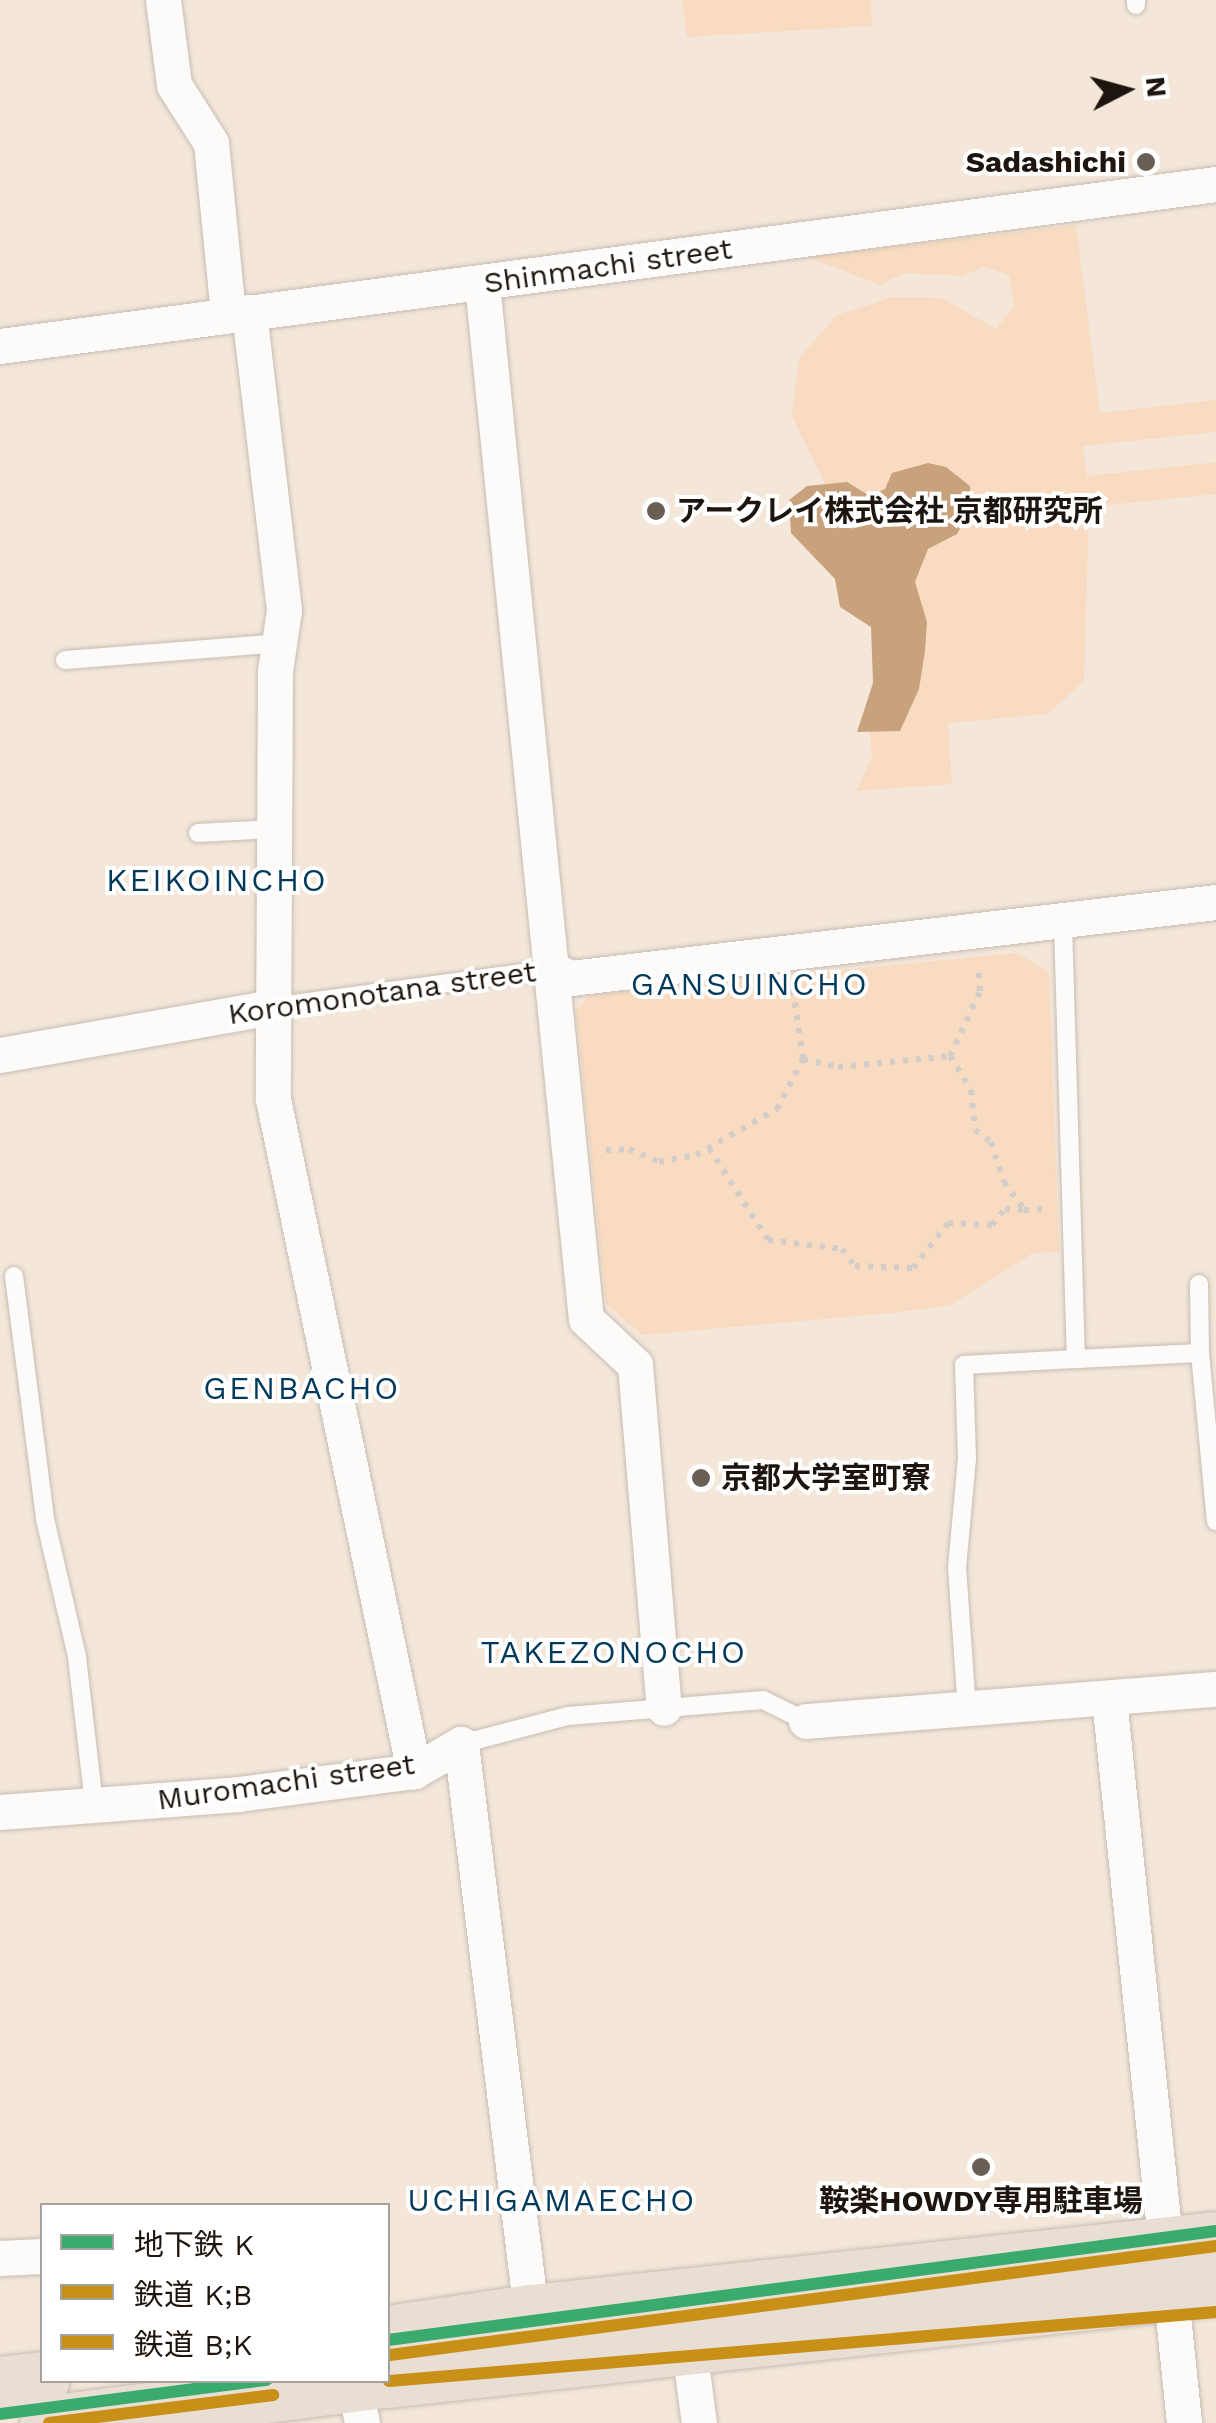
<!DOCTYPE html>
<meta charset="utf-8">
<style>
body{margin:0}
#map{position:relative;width:1216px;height:2423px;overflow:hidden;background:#f4e7da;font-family:"Work Sans","Noto Sans JP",sans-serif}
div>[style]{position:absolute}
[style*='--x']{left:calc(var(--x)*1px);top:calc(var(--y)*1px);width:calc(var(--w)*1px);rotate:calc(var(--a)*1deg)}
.green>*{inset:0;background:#f8dbc0}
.water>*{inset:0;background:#c8a27c}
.path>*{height:6px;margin-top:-3px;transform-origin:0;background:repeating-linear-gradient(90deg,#d2cdc9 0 5px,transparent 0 13px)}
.roads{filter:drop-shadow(0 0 2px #c7bdb4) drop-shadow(0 0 2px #c7bdb4)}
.lane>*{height:18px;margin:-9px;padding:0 9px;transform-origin:9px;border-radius:9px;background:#fdfbf9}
.street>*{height:35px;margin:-17.5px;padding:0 17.5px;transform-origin:17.5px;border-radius:17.5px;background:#fdfbf9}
.highway>*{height:55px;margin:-27.5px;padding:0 27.5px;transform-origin:27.5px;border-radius:27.5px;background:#e8ded3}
.rail-1>*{height:12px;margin:-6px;padding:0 6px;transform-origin:6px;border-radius:6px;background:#c99018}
.rail-2>*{height:12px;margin:-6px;padding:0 6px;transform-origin:6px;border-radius:6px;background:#c99018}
.metro-1>*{height:12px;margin:-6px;padding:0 6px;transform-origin:6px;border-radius:6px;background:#3aab6c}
.dots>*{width:28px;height:28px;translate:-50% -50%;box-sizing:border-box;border:5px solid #fff;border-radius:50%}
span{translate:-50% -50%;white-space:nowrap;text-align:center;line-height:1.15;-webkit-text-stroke:8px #fff;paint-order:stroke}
.poi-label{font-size:30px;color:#1e160e;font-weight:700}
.right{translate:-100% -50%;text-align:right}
.left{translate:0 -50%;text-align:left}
.street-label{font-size:30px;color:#1e160e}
.neighbourhood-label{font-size:32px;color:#03395b;letter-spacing:2.5px}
.legend{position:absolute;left:40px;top:2203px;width:350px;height:180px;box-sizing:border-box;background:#fff;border:2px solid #a5a29f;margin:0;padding:12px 18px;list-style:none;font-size:30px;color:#1e160e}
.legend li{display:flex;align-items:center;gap:20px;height:50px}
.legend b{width:50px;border:2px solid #a5a29f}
.north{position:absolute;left:1076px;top:40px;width:100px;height:100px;-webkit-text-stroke:8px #fff;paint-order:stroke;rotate:84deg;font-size:28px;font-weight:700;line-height:40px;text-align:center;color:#1e160e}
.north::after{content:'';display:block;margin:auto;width:35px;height:45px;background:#1e160e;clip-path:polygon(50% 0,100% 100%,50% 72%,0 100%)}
</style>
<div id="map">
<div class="green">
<i style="clip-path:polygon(682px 0,871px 0,872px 26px,687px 37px)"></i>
<i style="clip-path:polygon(1076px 225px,1100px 413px,1216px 400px,1216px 432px,1083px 446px,1087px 476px,1216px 462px,1216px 494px,1089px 507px,1084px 681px,1048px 714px,948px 723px,952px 784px,856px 791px,872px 757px,869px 721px,910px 615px,919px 509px,826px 486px,792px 416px,799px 358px,837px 315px,893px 297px,942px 298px,996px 329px,1014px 306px,1009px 275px,984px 267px,962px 276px,904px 273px,880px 285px,808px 257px)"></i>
<i style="clip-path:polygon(1017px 953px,1049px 972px,1059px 1252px,1033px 1253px,949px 1306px,891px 1313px,642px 1335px,606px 1304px,576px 1010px,590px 995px)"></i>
</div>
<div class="water">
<i style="clip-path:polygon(928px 463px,946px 467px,970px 486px,971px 507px,957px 534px,928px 549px,915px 582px,927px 622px,925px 651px,919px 689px,900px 731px,857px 732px,873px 683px,871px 627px,840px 607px,835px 579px,791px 533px,789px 500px,807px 486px,847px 482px,870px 496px,885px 489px,892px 473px)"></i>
</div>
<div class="path">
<i style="--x:950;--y:1056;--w:40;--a:58"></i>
<i style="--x:971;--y:1090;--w:40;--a:84.3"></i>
<i style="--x:975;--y:1130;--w:20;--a:37"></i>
<i style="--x:991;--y:1142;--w:42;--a:72"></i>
<i style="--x:1004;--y:1182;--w:34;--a:54"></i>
<i style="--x:1024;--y:1210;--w:21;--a:-3"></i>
<i style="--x:803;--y:1059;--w:36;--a:13"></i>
<i style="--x:838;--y:1067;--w:113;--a:-5.6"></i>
<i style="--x:950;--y:1056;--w:72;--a:-65.2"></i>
<i style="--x:980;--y:991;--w:26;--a:-94"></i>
<i style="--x:709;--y:1148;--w:109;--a:57.3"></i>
<i style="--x:768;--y:1240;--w:75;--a:6.9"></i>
<i style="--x:842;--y:1249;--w:21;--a:53"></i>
<i style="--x:855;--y:1266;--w:58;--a:2"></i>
<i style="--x:913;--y:1268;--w:57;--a:-52.1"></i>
<i style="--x:948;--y:1223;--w:44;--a:2.6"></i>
<i style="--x:992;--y:1225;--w:21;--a:-51"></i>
<i style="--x:1005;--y:1209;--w:19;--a:3"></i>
<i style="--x:606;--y:1150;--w:23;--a:-2"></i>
<i style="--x:629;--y:1149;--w:33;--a:23"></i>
<i style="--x:659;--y:1162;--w:38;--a:-11"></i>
<i style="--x:696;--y:1155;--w:93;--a:-29.6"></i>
<i style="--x:777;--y:1109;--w:56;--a:-62.5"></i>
<i style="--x:803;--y:1059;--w:70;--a:-98.2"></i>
</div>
<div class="roads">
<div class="lane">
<i style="--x:1136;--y:0;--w:5;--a:90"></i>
<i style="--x:65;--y:660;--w:215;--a:-4.5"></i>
<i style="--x:198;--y:833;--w:76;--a:-3"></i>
<i style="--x:1063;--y:924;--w:435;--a:88.3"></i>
<i style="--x:1076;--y:1359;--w:124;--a:-2.8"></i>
<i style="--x:1200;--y:1353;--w:169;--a:84.6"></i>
<i style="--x:271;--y:1007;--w:283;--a:-7.7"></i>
<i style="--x:14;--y:1276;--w:245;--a:82.7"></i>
<i style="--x:45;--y:1519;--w:142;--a:76.9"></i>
<i style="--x:77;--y:1657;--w:149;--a:83.4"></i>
<i style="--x:1199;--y:1284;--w:69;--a:89.2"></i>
<i style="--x:967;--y:1710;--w:142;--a:-94"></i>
<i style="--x:957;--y:1568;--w:109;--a:-84.8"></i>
<i style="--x:967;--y:1459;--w:94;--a:-91.8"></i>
<i style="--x:964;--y:1365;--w:112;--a:-3.1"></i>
<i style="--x:461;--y:1744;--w:111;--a:-14.7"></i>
<i style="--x:568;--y:1716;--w:196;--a:-4.7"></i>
<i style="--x:763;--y:1700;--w:48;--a:26"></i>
</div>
<div class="street">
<i style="--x:163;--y:0;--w:86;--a:82.6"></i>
<i style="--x:174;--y:85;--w:69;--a:57.5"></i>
<i style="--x:211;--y:143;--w:172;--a:84.3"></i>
<i style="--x:482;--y:283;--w:1041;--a:84.27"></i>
<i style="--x:586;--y:1319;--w:67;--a:43.2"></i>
<i style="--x:635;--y:1365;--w:344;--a:85.2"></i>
<i style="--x:249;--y:312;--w:300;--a:83.3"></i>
<i style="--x:284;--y:610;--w:62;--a:98.4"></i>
<i style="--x:275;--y:671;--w:428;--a:90.3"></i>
<i style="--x:273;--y:1099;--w:687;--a:78.15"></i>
<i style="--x:0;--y:346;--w:1227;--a:-7.59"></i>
<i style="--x:551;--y:969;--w:22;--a:24"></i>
<i style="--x:571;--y:978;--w:649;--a:-6.72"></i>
<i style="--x:0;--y:1055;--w:275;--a:-10"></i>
<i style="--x:1109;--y:1698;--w:729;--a:84.09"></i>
<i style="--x:806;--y:1721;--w:411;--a:-4.5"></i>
<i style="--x:0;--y:1812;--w:239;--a:-4.3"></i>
<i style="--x:238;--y:1794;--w:177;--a:-7.4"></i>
<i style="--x:414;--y:1771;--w:54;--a:-29.9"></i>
<i style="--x:461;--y:1744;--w:572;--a:82.97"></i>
<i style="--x:0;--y:2258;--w:42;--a:-2.7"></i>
<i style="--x:686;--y:2326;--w:98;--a:82.4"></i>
<i style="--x:354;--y:2380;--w:44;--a:79.5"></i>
</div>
<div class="highway">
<i style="--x:388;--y:2333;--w:145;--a:-8.4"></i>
<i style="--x:531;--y:2312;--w:689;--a:-6.08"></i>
<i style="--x:388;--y:2380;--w:833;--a:-6.34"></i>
<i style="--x:0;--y:2384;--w:42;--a:-6.8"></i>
<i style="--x:47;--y:2423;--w:339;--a:-7.3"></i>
</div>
</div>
<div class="rail-1">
<i style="--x:389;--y:2381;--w:830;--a:-4.77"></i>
<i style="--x:49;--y:2423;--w:226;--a:-7.1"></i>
</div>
<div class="rail-2">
<i style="--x:390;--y:2355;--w:833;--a:-7.52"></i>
</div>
<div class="metro-1">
<i style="--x:388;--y:2340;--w:835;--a:-7.5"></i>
<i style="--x:0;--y:2414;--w:269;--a:-7.3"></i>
</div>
<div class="dots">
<i style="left:1146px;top:162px;background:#695f55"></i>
<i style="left:656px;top:511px;background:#695f55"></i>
<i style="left:701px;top:1478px;background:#695f55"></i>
<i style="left:981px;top:2167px;background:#695f55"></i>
</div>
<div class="poi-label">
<span class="right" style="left:1126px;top:162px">Sadashichi</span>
<span class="left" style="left:676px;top:511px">アークレイ株式会社 京都研究所</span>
<span class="left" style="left:721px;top:1478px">京都大学室町寮</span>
<span style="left:981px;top:2201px">鞍楽HOWDY専用駐車場</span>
</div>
<div class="street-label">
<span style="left:608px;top:266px;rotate:-8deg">Shinmachi street</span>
<span style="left:382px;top:993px;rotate:-8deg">Koromonotana street</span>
<span style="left:286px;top:1782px;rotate:-8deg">Muromachi street</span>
</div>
<div class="neighbourhood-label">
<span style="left:217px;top:880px">KEIKOINCHO</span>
<span style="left:750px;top:984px">GANSUINCHO</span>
<span style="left:302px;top:1388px">GENBACHO</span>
<span style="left:614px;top:1652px">TAKEZONOCHO</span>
<span style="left:552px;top:2200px">UCHIGAMAECHO</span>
</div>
<ul class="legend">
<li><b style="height:12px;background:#3aab6c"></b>地下鉄 K</li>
<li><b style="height:12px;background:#c99018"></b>鉄道 K;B</li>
<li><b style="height:12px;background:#c99018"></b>鉄道 B;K</li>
</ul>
<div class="north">N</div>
</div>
